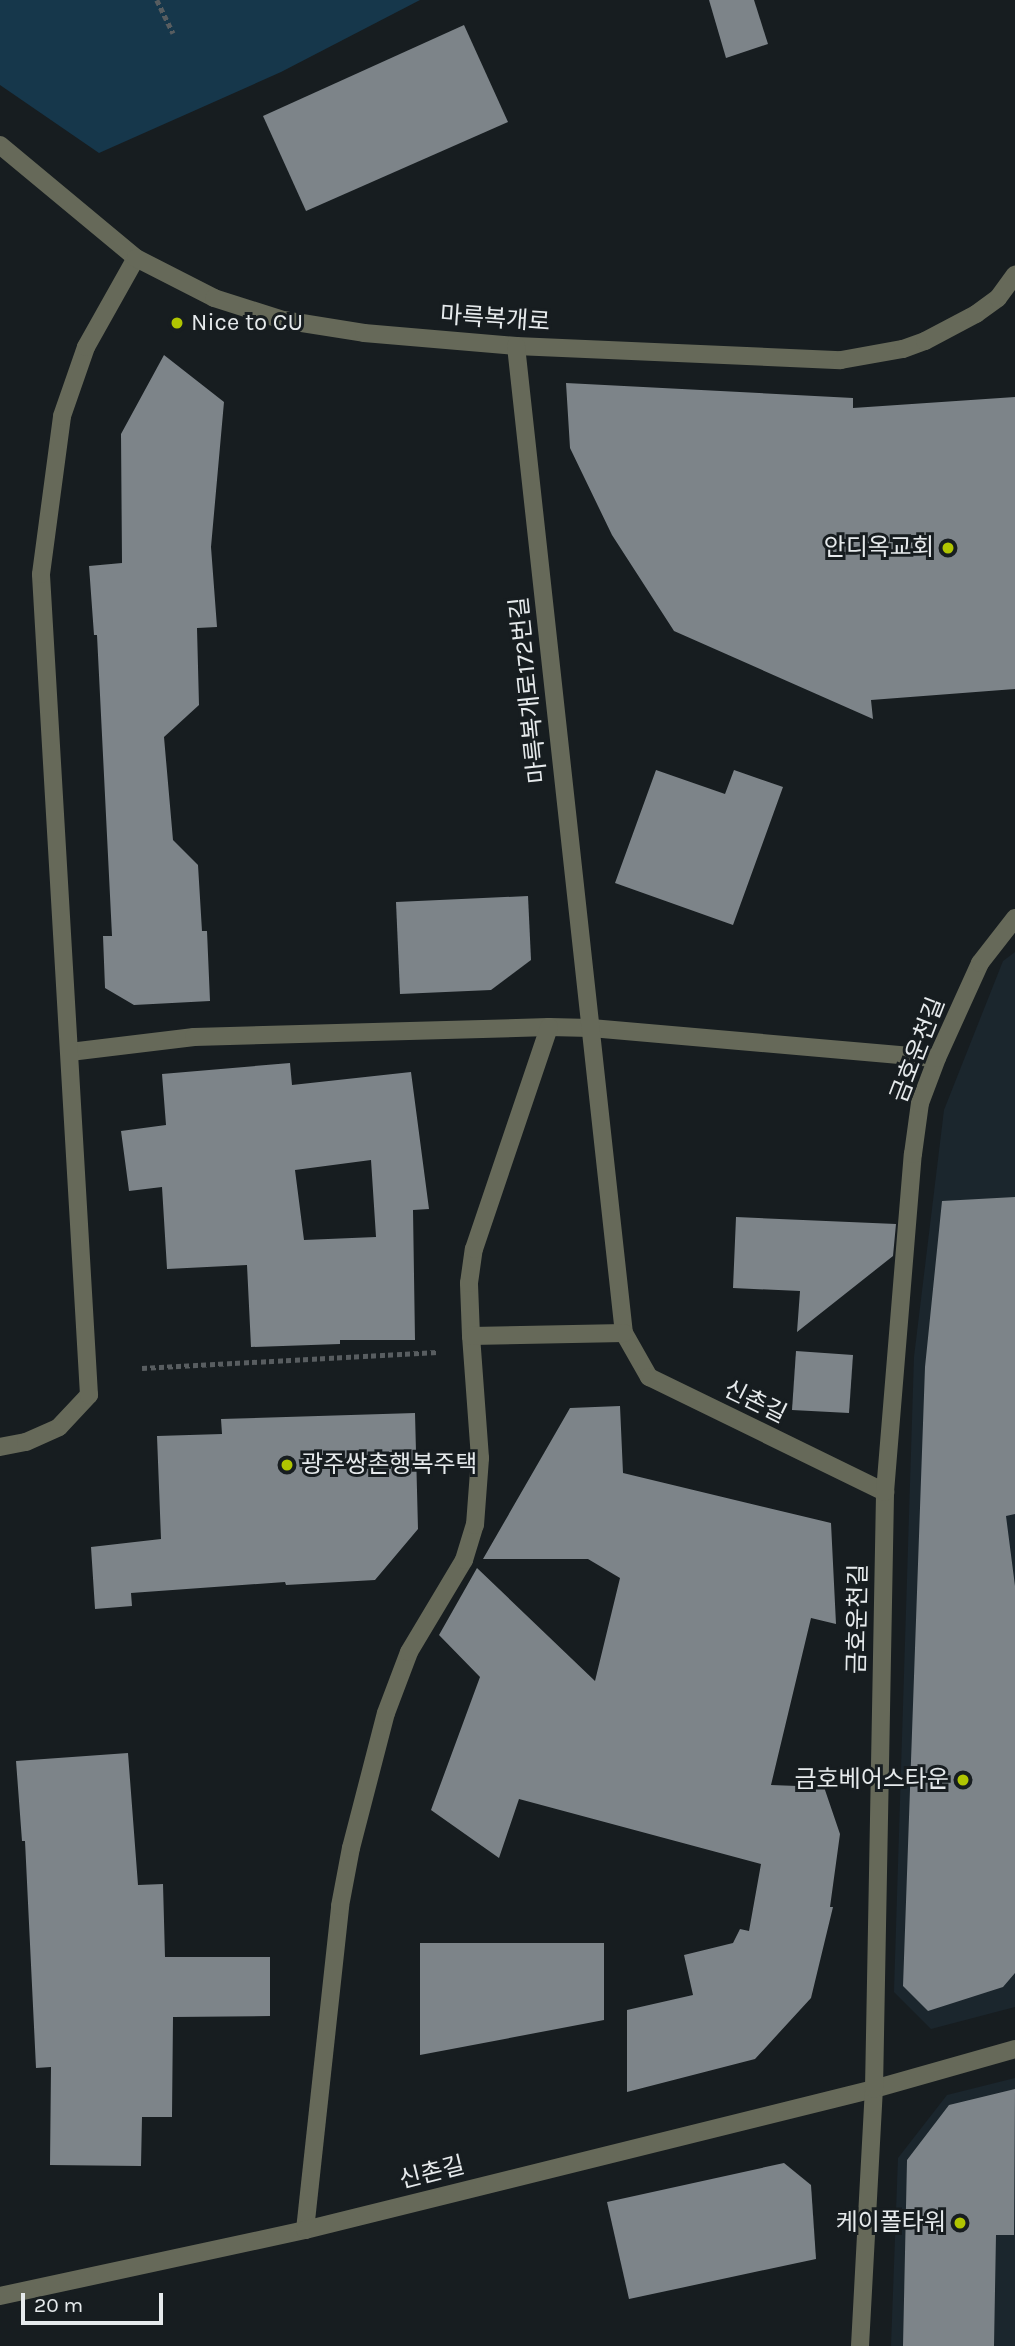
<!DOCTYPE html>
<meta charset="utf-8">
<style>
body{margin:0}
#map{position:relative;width:1015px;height:2346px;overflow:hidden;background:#171d20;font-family:Karla,"Noto Sans KR",sans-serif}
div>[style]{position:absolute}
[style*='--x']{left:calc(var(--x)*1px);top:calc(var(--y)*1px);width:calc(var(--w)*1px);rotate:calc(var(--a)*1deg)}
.built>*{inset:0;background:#1b262d}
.green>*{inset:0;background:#16374b}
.building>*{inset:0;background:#7d8489}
.path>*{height:4.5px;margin-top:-2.25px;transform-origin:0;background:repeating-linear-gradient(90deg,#585d60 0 5px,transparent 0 8.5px)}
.service>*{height:18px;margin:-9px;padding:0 9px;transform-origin:9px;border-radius:9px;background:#666959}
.minor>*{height:18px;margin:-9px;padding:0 9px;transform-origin:9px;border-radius:9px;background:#666959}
.dots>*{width:19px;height:19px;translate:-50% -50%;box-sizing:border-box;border:4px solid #171d20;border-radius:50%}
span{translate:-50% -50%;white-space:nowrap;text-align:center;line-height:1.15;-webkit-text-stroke:6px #171d20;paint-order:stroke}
.street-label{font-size:24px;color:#e6eaec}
.poi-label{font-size:24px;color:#e6eaec}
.left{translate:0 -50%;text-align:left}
.right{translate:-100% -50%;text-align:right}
.scale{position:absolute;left:21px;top:2293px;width:142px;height:32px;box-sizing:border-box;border:4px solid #e6eaec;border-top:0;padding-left:9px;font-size:21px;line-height:24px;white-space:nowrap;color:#e6eaec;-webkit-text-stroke:5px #171d20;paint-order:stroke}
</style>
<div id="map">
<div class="built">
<i style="clip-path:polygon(1015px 952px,1015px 2007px,931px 2029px,894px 1992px,914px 1357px,944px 1110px,1003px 961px)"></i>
<i style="clip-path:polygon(1015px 2078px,1015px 2346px,891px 2346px,898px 2158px,947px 2095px)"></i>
</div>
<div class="green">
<i style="clip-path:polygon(0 0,420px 0,281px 72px,99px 153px,0 85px)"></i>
</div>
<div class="building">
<i style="clip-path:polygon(709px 0,754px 0,768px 44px,726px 58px)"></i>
<i style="clip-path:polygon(464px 25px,508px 122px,306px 211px,263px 116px)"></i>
<i style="clip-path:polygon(164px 355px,224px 402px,211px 547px,217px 627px,197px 628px,199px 705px,164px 737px,173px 840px,198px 865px,202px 931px,207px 931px,210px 1001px,134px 1005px,105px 988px,103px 936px,112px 936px,97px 635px,94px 635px,89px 566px,122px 563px,121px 434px)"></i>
<i style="clip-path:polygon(566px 383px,853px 398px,853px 408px,1015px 397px,1015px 689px,871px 700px,873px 719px,674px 631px,612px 535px,570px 448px)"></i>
<i style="clip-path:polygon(656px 770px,725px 794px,734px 770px,783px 787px,733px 925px,615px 883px)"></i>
<i style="clip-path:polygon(528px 896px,531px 960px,491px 990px,400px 994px,396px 902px)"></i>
<i style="clip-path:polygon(evenodd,290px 1063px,292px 1085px,411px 1072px,429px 1209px,413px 1210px,415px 1340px,340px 1340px,340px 1344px,251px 1347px,247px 1265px,167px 1269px,162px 1187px,129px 1191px,121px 1131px,166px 1125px,162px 1074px,290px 1063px,371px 1160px,376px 1237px,304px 1240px,295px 1170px,371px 1160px)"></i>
<i style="clip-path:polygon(1015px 1197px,1015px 1514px,1006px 1516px,1015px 1586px,1015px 1973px,1003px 1987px,928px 2011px,903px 1986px,925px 1367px,942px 1201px)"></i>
<i style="clip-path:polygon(736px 1217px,896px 1224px,893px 1256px,797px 1332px,800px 1291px,733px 1288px)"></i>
<i style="clip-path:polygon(796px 1351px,853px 1355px,849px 1413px,792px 1410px)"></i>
<i style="clip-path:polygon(620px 1406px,623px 1473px,831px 1523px,836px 1624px,811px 1618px,771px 1785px,824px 1787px,840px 1834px,830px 1907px,833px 1907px,811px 1998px,755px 2059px,627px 2092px,627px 2010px,693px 1995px,684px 1955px,733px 1943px,740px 1929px,749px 1931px,761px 1864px,519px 1799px,499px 1858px,431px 1810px,480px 1677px,439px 1635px,477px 1568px,595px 1681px,620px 1578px,588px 1559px,483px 1559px,570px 1408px)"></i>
<i style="clip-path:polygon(415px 1413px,418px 1529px,375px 1580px,286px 1585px,285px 1582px,131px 1593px,132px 1606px,95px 1609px,91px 1547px,161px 1539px,157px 1436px,222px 1434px,221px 1419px)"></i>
<i style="clip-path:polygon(128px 1753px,138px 1885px,163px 1884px,165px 1957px,270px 1957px,270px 2016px,173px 2017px,172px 2117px,142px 2117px,141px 2166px,50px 2165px,51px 2067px,36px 2068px,25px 1841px,22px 1841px,16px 1761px)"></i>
<i style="clip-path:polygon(420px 1943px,604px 1943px,604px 2020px,420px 2055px)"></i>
<i style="clip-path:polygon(1015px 2089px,1014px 2235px,996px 2235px,994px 2346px,903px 2346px,907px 2160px,949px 2105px)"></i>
<i style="clip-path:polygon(784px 2163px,811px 2185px,816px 2259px,629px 2299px,607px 2202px)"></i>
</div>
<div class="path">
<i style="--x:157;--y:0;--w:37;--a:64"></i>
<i style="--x:142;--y:1368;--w:296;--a:-3.1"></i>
</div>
<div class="service">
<i style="--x:70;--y:1052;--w:125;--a:-6.9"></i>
<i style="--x:194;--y:1037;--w:355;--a:-1.6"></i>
<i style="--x:549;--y:1027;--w:42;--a:1.4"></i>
<i style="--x:591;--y:1028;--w:347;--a:5"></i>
<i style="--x:0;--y:1447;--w:26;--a:-11"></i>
<i style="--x:26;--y:1442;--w:36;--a:-24"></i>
<i style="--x:59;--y:1427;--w:44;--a:-46.8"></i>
<i style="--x:89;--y:1395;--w:822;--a:-93.35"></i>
<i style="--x:41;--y:574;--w:159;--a:-82.4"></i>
<i style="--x:62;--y:416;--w:73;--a:-70.8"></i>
<i style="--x:86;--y:347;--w:102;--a:-60.7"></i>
<i style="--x:305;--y:2230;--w:326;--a:-83.8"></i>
<i style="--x:340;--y:1906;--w:59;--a:-79.3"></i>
<i style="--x:351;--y:1848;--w:139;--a:-75.5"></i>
<i style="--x:386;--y:1713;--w:65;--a:-69.3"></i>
<i style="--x:409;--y:1652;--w:107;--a:-59.1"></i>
<i style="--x:464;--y:1560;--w:37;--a:-73"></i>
<i style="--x:475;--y:1525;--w:67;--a:-85.7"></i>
<i style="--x:480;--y:1458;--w:122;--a:-94.2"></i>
<i style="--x:471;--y:1336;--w:53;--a:-92.2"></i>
<i style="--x:469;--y:1283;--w:34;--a:-82"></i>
<i style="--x:474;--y:1249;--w:234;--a:-71.3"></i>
</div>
<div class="minor">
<i style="--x:0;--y:145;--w:177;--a:39.7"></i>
<i style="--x:136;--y:258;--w:88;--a:27.1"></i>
<i style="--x:214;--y:298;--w:72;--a:17.7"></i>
<i style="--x:283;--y:320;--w:82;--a:9.1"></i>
<i style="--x:364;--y:333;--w:153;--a:4.9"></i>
<i style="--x:516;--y:346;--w:325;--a:2.5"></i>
<i style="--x:841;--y:360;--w:63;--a:-10.1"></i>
<i style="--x:903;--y:349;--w:23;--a:-20"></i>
<i style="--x:925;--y:341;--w:58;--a:-27.9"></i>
<i style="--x:976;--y:314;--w:27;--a:-36"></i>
<i style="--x:998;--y:298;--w:29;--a:-54"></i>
<i style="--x:516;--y:346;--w:993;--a:83.76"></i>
<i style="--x:624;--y:1333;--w:51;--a:60.4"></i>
<i style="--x:649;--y:1377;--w:263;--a:26"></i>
<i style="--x:471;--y:1336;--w:153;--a:-1.1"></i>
<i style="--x:0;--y:2296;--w:312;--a:-12.2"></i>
<i style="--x:305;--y:2230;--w:586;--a:-13.92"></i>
<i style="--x:874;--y:2089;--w:147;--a:-15.8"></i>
<i style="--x:860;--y:2346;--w:257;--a:-86.9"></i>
<i style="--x:874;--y:2089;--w:597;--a:-88.94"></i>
<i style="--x:885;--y:1492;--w:339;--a:-85.3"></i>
<i style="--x:913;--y:1154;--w:51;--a:-82.2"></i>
<i style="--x:920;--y:1103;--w:48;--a:-69.3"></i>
<i style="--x:937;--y:1058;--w:104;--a:-65.6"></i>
<i style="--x:980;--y:963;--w:57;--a:-52.1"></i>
</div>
<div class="dots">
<i style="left:177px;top:323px;background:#b0c501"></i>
<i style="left:948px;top:548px;background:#b0c501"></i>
<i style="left:287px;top:1465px;background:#b0c501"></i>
<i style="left:963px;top:1780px;background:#b0c501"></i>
<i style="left:960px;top:2223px;background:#b0c501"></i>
</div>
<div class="street-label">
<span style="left:495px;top:319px;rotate:4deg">마륵복개로</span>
<span style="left:529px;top:690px;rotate:-96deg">마륵복개로172번길</span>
<span style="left:918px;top:1050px;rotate:-69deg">금호운천길</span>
<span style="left:755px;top:1402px;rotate:26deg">신촌길</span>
<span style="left:858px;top:1619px;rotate:-89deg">금호운천길</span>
<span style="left:432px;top:2173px;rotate:-14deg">신촌길</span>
</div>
<div class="poi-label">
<span class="left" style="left:191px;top:323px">Nice to CU</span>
<span class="right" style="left:934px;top:548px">안디옥교회</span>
<span class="left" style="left:301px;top:1465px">광주쌍촌행복주택</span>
<span class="right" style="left:949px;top:1780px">금호베어스타운</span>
<span class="right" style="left:946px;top:2223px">케이폴타워</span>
</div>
<div class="scale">20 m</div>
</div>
